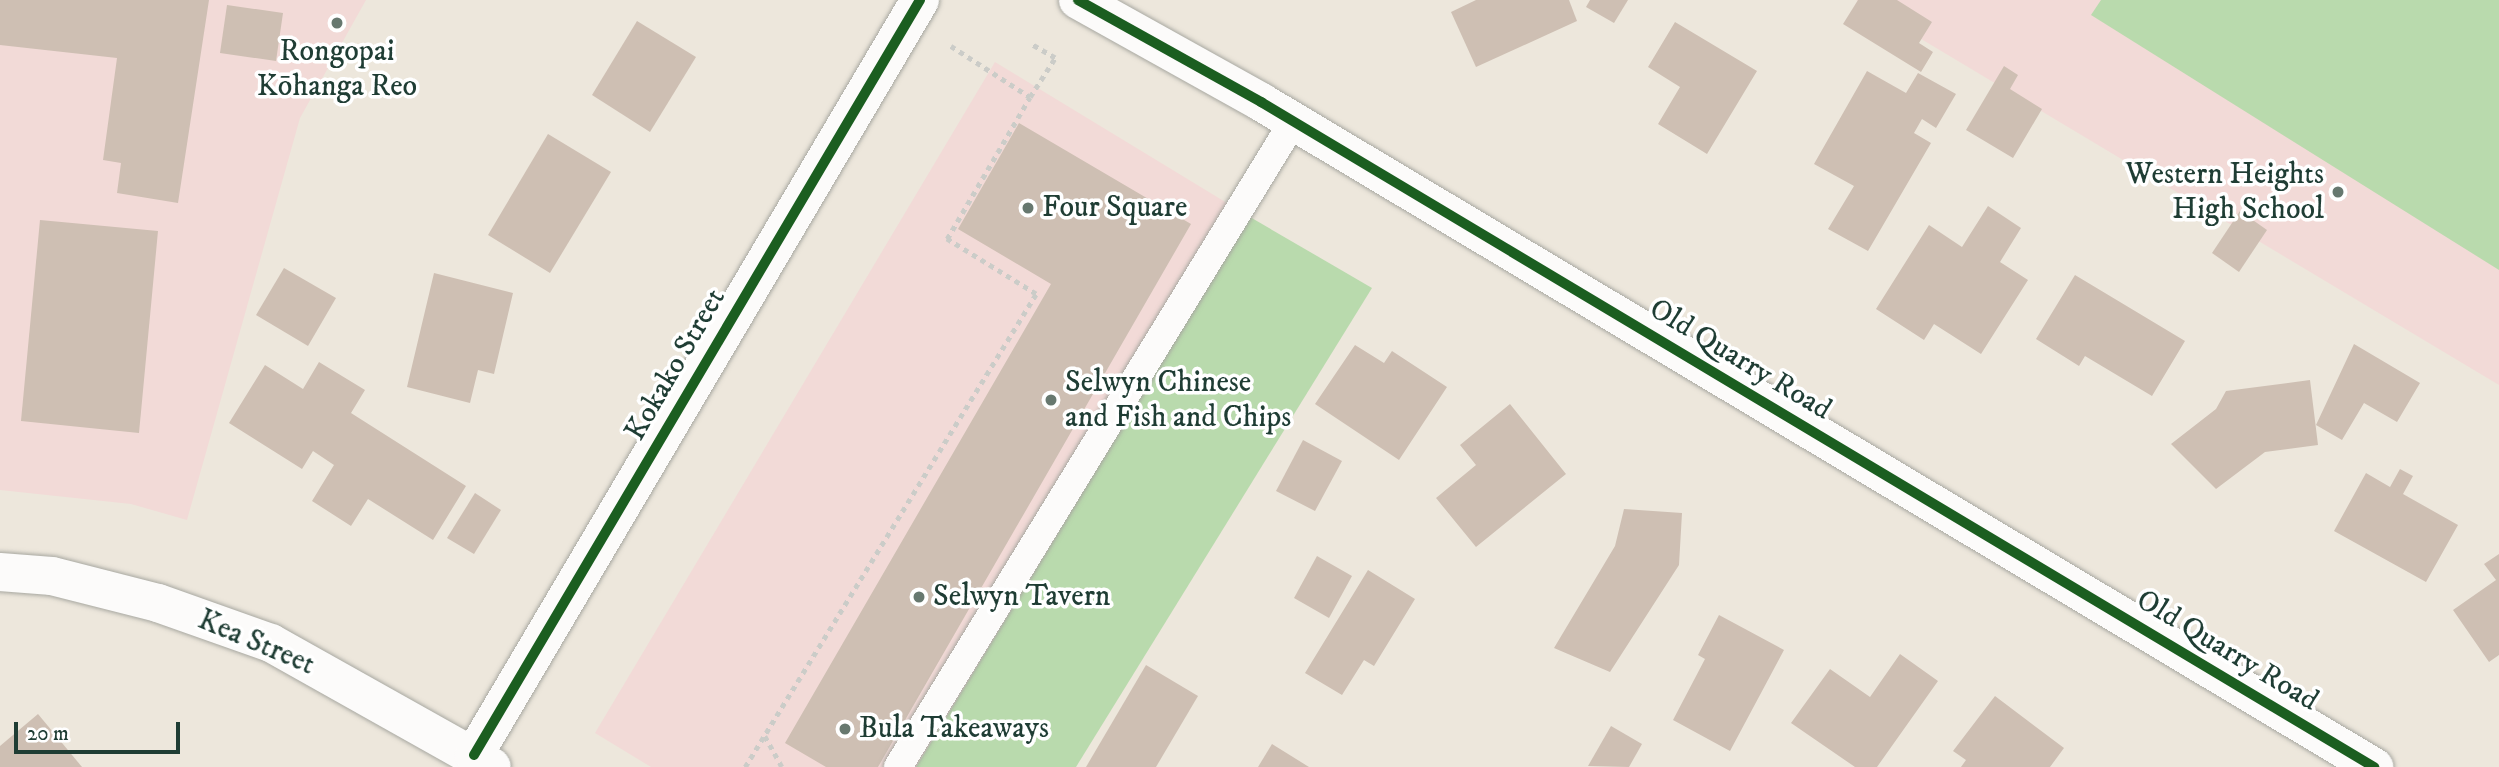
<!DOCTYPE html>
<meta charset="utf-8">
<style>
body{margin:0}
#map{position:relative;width:2499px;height:767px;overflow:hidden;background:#ede7dc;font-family:"IM FELL DW Pica",serif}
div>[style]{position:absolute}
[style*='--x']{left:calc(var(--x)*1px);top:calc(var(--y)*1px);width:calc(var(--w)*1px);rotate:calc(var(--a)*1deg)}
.built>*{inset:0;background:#f2dad7}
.green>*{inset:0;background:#b9daad}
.building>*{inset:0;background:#cebfb3}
.path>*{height:4.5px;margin-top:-2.25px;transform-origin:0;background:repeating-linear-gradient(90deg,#cbccc8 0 5px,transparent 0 10px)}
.roads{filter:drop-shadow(0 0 2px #a8a8a1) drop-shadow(0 0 2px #a8a8a1)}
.service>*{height:28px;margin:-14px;padding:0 14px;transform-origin:14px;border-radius:14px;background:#fcfbfa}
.minor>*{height:38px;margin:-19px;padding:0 19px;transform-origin:19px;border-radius:19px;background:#fcfbfa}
.cycleway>*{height:10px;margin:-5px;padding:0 5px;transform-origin:5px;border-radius:5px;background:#1b5e20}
.dots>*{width:19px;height:19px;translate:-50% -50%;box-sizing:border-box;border:4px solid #fff;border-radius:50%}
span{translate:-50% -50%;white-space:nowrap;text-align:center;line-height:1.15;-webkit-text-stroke:7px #fff;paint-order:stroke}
.poi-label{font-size:30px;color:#1f3d34}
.right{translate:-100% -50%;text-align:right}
.left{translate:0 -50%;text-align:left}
.street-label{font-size:30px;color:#1f3d34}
.scale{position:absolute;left:14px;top:722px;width:166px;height:32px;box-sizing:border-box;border:4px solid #1f3d34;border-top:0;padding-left:9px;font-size:21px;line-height:24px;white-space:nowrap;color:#1f3d34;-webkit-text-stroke:5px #fff;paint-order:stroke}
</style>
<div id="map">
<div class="built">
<i style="clip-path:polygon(0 0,366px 0,300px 118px,187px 520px,131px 504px,0 490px)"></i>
<i style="clip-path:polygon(1856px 0,2499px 0,2499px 385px)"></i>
<i style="clip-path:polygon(995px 62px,1250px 217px,916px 767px,651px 767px,595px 733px)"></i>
</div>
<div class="green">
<i style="clip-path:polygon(2101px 0,2499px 0,2499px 270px,2091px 15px)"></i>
<i style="clip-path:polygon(1250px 217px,1372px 288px,1076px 767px,916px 767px)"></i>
</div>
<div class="building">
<i style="clip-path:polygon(0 0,209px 0,178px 203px,117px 193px,121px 163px,103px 160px,117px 58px,0 45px)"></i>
<i style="clip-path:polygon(1476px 0,1569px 0,1577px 21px,1476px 67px,1451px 12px)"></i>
<i style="clip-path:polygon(1590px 0,1628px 0,1614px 23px,1586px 7px)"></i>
<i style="clip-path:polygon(1858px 0,1897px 0,1932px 22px,1919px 43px,1933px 52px,1921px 72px,1843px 24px)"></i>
<i style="clip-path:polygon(227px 5px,283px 13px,276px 61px,220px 53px)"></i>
<i style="clip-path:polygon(637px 21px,696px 57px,650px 132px,592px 95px)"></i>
<i style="clip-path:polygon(1675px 22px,1757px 71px,1707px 154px,1658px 124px,1680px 87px,1648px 67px)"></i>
<i style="clip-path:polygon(2004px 66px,2018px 75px,2010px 89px,2042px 109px,2013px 158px,1966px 130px)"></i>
<i style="clip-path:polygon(1867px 71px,1906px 93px,1918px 73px,1956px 94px,1936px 128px,1922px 119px,1914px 133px,1931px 143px,1868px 251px,1828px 229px,1854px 186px,1814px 164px)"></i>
<i style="clip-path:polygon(1019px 123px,1191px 224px,878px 767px,826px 767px,785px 743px,1051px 284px,958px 229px)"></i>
<i style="clip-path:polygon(548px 134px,611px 172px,550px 273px,488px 235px)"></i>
<i style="clip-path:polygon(1988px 206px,2021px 228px,2000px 262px,2028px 280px,1981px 354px,1934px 324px,1924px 340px,1876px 309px,1929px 225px,1962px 247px)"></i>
<i style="clip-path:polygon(2240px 211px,2267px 230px,2239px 272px,2212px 253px)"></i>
<i style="clip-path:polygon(40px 220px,158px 231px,139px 433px,21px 421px)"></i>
<i style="clip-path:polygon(284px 268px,336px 298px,308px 346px,256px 315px)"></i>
<i style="clip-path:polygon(434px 273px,513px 293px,494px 374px,478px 370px,470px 403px,407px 387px)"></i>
<i style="clip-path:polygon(2075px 275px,2185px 341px,2152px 396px,2085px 356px,2079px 366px,2036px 339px)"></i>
<i style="clip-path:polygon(2354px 344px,2420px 383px,2397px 422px,2364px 403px,2342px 440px,2316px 425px)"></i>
<i style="clip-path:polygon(1355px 345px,1384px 363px,1392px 351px,1447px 387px,1399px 460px,1315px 404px)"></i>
<i style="clip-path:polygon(319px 362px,365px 390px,351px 413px,466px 486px,433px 540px,368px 499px,351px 526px,312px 501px,334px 465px,313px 451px,302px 469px,229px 423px,265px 365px,303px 389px)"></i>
<i style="clip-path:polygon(2310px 380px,2318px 445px,2265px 452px,2216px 489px,2171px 444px,2216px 409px,2226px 391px)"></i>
<i style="clip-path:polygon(1510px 404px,1566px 474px,1476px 547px,1436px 498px,1476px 465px,1460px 445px)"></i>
<i style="clip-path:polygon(1303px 440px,1342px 461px,1315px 511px,1276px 491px)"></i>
<i style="clip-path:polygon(2400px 469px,2413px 476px,2403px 494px,2458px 525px,2426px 582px,2334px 531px,2366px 473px,2390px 487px)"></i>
<i style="clip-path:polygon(475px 493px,501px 510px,474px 554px,447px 538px)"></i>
<i style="clip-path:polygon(1624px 509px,1682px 513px,1679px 565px,1610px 672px,1554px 648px,1615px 546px)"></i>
<i style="clip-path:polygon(2499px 554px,2499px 655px,2489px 662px,2453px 610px,2496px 580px,2484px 564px)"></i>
<i style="clip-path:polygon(1317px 556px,1352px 576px,1329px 618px,1294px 598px)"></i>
<i style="clip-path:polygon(1368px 570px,1415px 599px,1374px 666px,1364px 660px,1342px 695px,1305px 673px)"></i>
<i style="clip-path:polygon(1719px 615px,1784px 650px,1730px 751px,1673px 720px,1705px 659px,1698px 655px)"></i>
<i style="clip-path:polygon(1900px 654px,1938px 681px,1877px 767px,1855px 767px,1791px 723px,1830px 669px,1870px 697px)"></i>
<i style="clip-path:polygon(1146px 665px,1198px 696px,1156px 767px,1086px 767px)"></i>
<i style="clip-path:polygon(1995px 696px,2064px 748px,2050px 767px,1961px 767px,1966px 760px,1953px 751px)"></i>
<i style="clip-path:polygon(38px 714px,82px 767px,0 767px,0 746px)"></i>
<i style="clip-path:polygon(1611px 726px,1642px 744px,1629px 767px,1588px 766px)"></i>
<i style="clip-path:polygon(1272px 744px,1309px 767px,1258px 767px)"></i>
</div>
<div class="path">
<i style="--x:951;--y:46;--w:94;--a:32.8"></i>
<i style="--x:1030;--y:97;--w:46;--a:-57.3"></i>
<i style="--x:1055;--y:58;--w:28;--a:-150"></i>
<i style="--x:765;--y:736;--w:35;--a:61"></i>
<i style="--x:745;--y:767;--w:555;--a:-58.4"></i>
<i style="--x:1036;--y:294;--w:105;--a:-148.3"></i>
<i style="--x:947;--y:239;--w:164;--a:-59.7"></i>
</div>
<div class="roads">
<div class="service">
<i style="--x:898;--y:767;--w:756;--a:-58.52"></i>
</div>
<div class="minor">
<i style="--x:1078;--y:0;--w:210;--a:29.1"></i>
<i style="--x:1261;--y:102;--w:1297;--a:30.86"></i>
<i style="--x:0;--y:572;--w:52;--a:4.4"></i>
<i style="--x:52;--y:576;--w:109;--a:14.3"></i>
<i style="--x:158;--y:603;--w:120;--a:19.5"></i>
<i style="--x:271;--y:643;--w:253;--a:29.3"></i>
<i style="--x:474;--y:755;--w:877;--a:-59.43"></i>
</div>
</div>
<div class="cycleway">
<i style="--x:1078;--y:0;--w:210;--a:29.1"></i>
<i style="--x:1261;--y:102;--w:1297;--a:30.86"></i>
<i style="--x:474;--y:755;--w:877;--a:-59.43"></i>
</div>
<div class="dots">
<i style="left:337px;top:23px;background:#67786f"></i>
<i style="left:2338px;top:192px;background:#67786f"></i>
<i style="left:1028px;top:208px;background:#67786f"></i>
<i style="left:1051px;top:400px;background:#67786f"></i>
<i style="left:919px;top:597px;background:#67786f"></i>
<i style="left:845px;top:729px;background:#67786f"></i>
</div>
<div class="poi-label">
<span style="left:337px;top:69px">Rongopai<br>Kōhanga Reo</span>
<span class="right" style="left:2324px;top:192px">Western Heights<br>High School</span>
<span class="left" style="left:1042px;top:208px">Four Square</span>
<span class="left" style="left:1065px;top:400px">Selwyn Chinese<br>and Fish and Chips</span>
<span class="left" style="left:933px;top:597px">Selwyn Tavern</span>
<span class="left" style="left:859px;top:729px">Bula Takeaways</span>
</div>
<div class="street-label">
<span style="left:1740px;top:360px;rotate:31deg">Old Quarry Road</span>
<span style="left:676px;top:365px;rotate:-60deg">Kokako Street</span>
<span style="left:256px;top:643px;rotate:23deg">Kea Street</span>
<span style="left:2227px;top:651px;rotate:31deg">Old Quarry Road</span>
</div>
<div class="scale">20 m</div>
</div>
